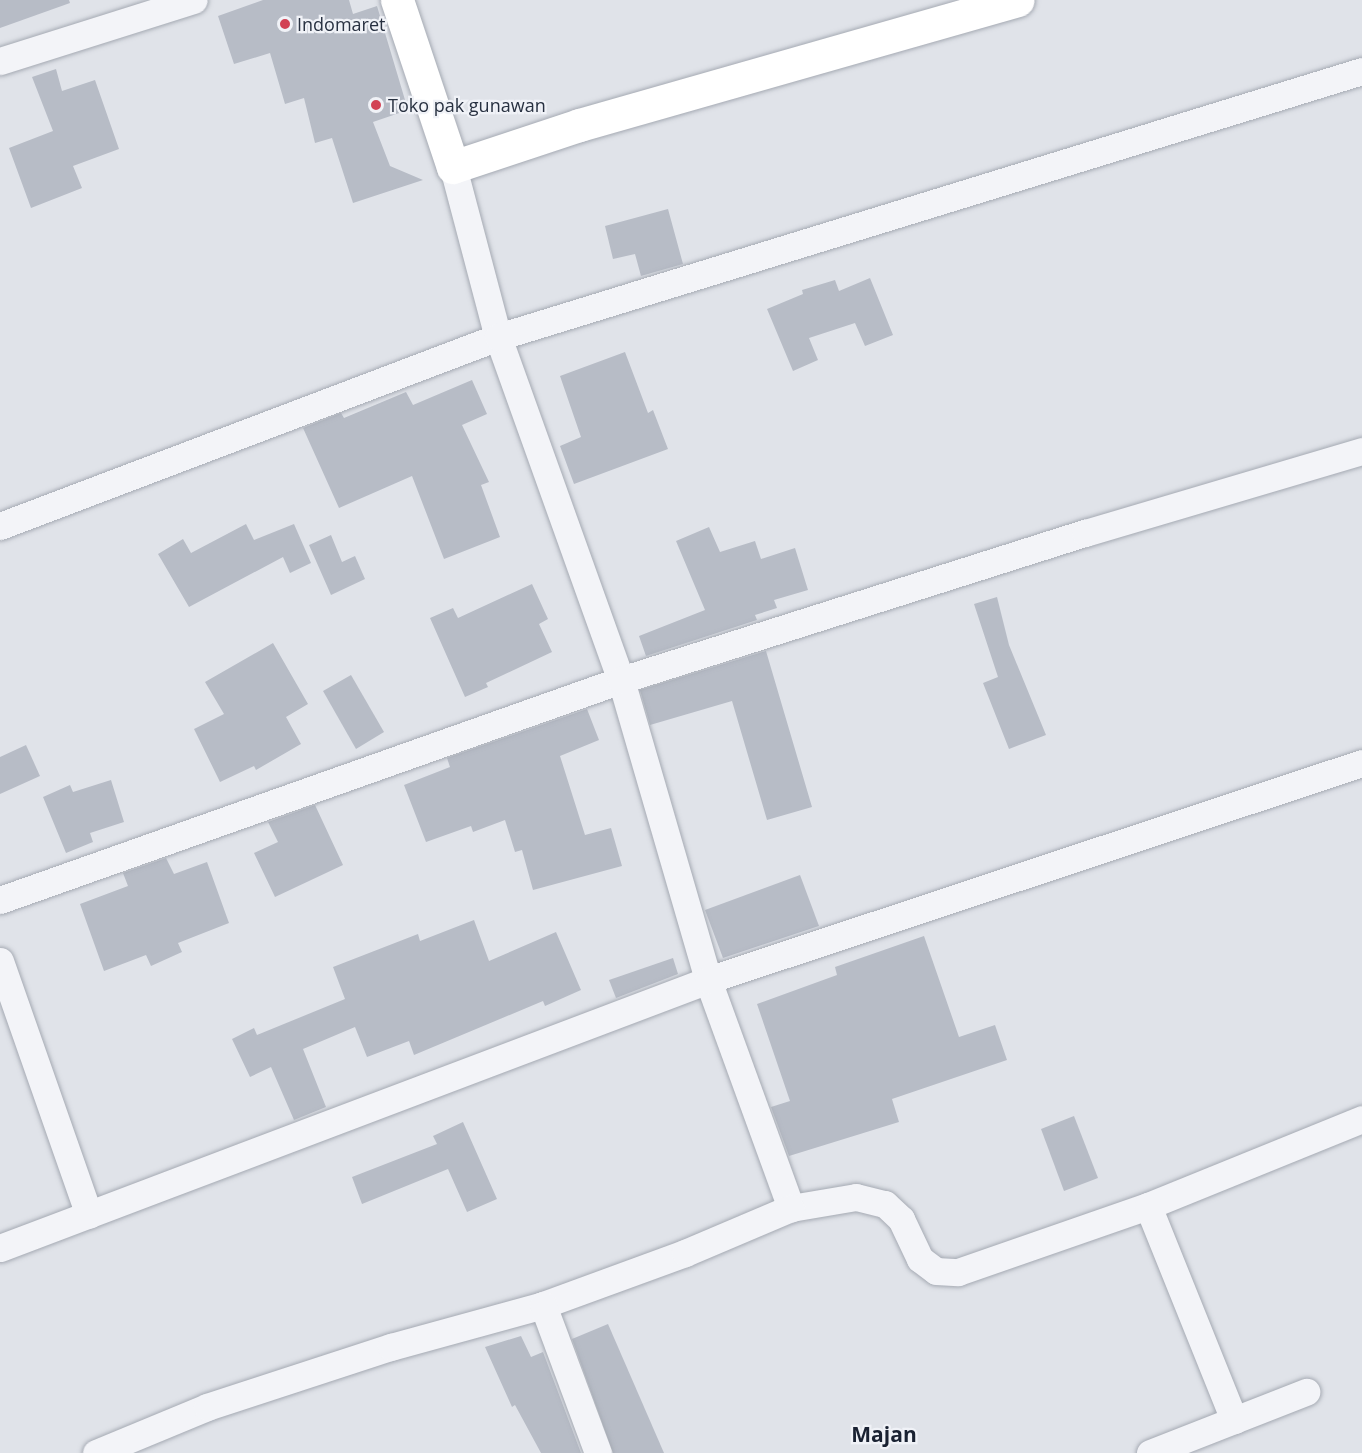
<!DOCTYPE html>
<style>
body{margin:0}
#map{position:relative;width:1362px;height:1453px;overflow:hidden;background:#e0e3e9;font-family:"Open Sans",sans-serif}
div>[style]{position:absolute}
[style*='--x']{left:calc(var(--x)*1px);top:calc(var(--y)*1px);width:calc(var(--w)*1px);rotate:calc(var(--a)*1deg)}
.building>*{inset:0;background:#b7bcc6}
.roads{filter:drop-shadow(0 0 2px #a5aab3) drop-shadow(0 0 2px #a5aab3)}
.street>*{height:27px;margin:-13.5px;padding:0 13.5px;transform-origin:13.5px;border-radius:13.5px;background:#f3f4f8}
.secondary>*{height:33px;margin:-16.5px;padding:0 16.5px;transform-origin:16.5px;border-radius:16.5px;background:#fff}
.dots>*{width:16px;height:16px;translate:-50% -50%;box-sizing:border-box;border:3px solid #f0f2f7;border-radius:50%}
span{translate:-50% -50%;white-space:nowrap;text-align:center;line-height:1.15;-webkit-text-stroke:4.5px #f0f2f7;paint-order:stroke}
.poi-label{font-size:18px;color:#283141}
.left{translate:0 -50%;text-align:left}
.quarter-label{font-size:21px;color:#1a2232;font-weight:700}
</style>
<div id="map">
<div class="building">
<i style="clip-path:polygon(0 0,69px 0,70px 3px,0 28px)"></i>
<i style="clip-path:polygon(263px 0,349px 0,353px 14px,377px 6px,408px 110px,373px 122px,390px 166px,423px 180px,353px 203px,332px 138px,315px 143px,304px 98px,285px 104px,270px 53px,234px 64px,218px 16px)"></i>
<i style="clip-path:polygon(56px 69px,62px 91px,95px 80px,119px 149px,73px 166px,82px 188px,31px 208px,9px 148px,53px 131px,32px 77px)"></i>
<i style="clip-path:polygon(668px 209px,683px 264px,641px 276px,635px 254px,613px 259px,605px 226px)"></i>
<i style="clip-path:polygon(870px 278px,893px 335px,865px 346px,855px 323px,809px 338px,818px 360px,793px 371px,767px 309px,803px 294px,802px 290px,835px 280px,839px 291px)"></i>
<i style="clip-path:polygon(625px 352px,648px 413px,653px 410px,668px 449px,574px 484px,560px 446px,581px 437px,560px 376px)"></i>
<i style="clip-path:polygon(472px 380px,487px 414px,462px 425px,489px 482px,481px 485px,500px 537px,444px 559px,412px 476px,339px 508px,303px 428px,341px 413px,344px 418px,406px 392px,413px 405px)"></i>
<i style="clip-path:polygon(246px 524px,254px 540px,294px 524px,311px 563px,290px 573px,283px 557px,189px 607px,158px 554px,183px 539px,191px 553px)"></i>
<i style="clip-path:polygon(709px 527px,720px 552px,755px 541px,761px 559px,795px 548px,808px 590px,774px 600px,777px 608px,755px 615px,757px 620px,646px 656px,639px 636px,705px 610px,676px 541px)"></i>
<i style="clip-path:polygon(331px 535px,342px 562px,355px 556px,365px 579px,331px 595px,309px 545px)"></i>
<i style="clip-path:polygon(532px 584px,548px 619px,539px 624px,552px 652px,486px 683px,488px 687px,465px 697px,430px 618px,453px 608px,458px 618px)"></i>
<i style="clip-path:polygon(997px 597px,1009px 645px,1046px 735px,1009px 749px,983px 683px,998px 677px,974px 604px)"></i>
<i style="clip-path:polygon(273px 643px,308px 704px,286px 717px,301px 744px,256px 770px,254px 766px,220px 782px,194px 729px,224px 714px,205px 682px)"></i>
<i style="clip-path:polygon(766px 651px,812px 807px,767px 820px,732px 701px,650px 725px,640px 690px)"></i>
<i style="clip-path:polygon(351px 675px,384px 732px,356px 749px,323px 691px)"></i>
<i style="clip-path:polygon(587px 709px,599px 740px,560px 756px,585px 835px,611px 828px,622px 866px,533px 890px,522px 850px,515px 852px,505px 820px,473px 832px,471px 826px,426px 842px,404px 785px,450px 767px,447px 758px)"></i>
<i style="clip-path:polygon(26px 745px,40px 776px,0 794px,0 757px)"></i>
<i style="clip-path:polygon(111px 780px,124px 822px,90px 833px,93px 842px,66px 853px,43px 797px,70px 785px,73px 792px)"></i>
<i style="clip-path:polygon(315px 805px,343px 865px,275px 897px,254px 853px,278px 842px,268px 822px)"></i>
<i style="clip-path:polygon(166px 858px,174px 874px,207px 862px,229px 923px,178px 943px,182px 952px,151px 966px,146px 955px,104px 971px,80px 904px,128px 886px,123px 873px)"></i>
<i style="clip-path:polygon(800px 875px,819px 926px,723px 958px,705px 910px)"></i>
<i style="clip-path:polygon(474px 920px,489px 961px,556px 932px,581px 990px,545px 1006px,543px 1001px,414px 1055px,409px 1041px,367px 1057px,355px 1027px,303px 1049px,326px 1107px,294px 1120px,271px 1067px,250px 1077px,232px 1039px,254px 1028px,257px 1035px,345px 999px,333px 967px,418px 934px,420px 941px)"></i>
<i style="clip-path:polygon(924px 936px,959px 1037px,995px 1025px,1007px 1060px,892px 1099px,899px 1122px,789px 1156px,771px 1107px,790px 1101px,757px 1004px,837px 975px,835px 967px)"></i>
<i style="clip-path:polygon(673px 958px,678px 974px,616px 998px,609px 980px)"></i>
<i style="clip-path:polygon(1074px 1116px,1098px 1178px,1064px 1191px,1041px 1129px)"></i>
<i style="clip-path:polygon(463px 1122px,497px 1199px,467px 1212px,448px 1169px,362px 1204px,352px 1177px,437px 1144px,433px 1136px)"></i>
<i style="clip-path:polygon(608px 1324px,664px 1453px,613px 1453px,572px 1339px)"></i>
<i style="clip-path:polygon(521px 1336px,531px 1357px,543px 1352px,581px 1453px,541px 1453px,515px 1405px,512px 1407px,485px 1347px)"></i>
</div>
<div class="roads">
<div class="street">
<i style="--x:0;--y:61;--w:203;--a:-17.5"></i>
<i style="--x:453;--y:167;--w:176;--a:75.2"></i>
<i style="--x:498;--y:337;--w:364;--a:70.3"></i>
<i style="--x:621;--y:680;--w:312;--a:73.8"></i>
<i style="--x:708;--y:980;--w:243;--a:70"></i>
<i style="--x:791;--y:1208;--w:66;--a:-9.6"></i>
<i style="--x:856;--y:1197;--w:30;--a:14"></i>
<i style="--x:885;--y:1204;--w:22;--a:43"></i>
<i style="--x:901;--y:1219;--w:44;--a:64.6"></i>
<i style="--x:920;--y:1259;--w:20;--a:37"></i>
<i style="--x:936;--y:1271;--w:22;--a:3"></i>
<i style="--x:958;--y:1272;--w:201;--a:-19.2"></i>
<i style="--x:1148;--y:1206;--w:231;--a:-22.1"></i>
<i style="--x:0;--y:526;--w:533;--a:-20.78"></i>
<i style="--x:498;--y:337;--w:904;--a:-17.11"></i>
<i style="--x:0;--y:900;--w:659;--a:-19.51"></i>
<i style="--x:621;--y:680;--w:487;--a:-17.6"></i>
<i style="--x:1085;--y:533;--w:289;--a:-16.5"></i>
<i style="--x:0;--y:961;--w:269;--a:70.7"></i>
<i style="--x:1148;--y:1206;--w:231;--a:68.1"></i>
<i style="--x:0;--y:1248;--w:757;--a:-20.73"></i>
<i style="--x:708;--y:980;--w:689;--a:-18.36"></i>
<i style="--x:543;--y:1305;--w:151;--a:-20.1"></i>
<i style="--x:685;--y:1253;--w:115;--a:-23"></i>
<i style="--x:96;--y:1453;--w:120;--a:-22.5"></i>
<i style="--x:207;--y:1407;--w:194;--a:-18.1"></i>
<i style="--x:391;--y:1347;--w:158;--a:-15.4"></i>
<i style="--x:543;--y:1305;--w:158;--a:69.6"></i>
<i style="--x:1150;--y:1453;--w:168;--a:-21.4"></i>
</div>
<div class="secondary">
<i style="--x:397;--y:0;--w:176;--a:71.5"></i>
<i style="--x:453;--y:167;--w:133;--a:-18.4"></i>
<i style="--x:579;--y:125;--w:456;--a:-15.9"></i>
</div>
</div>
<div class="dots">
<i style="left:285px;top:24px;background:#d24154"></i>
<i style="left:376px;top:105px;background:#d24154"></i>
</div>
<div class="poi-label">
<span class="left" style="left:297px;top:24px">Indomaret</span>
<span class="left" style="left:388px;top:105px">Toko pak gunawan</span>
</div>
<div class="quarter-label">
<span style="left:884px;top:1434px">Majan</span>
</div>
</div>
